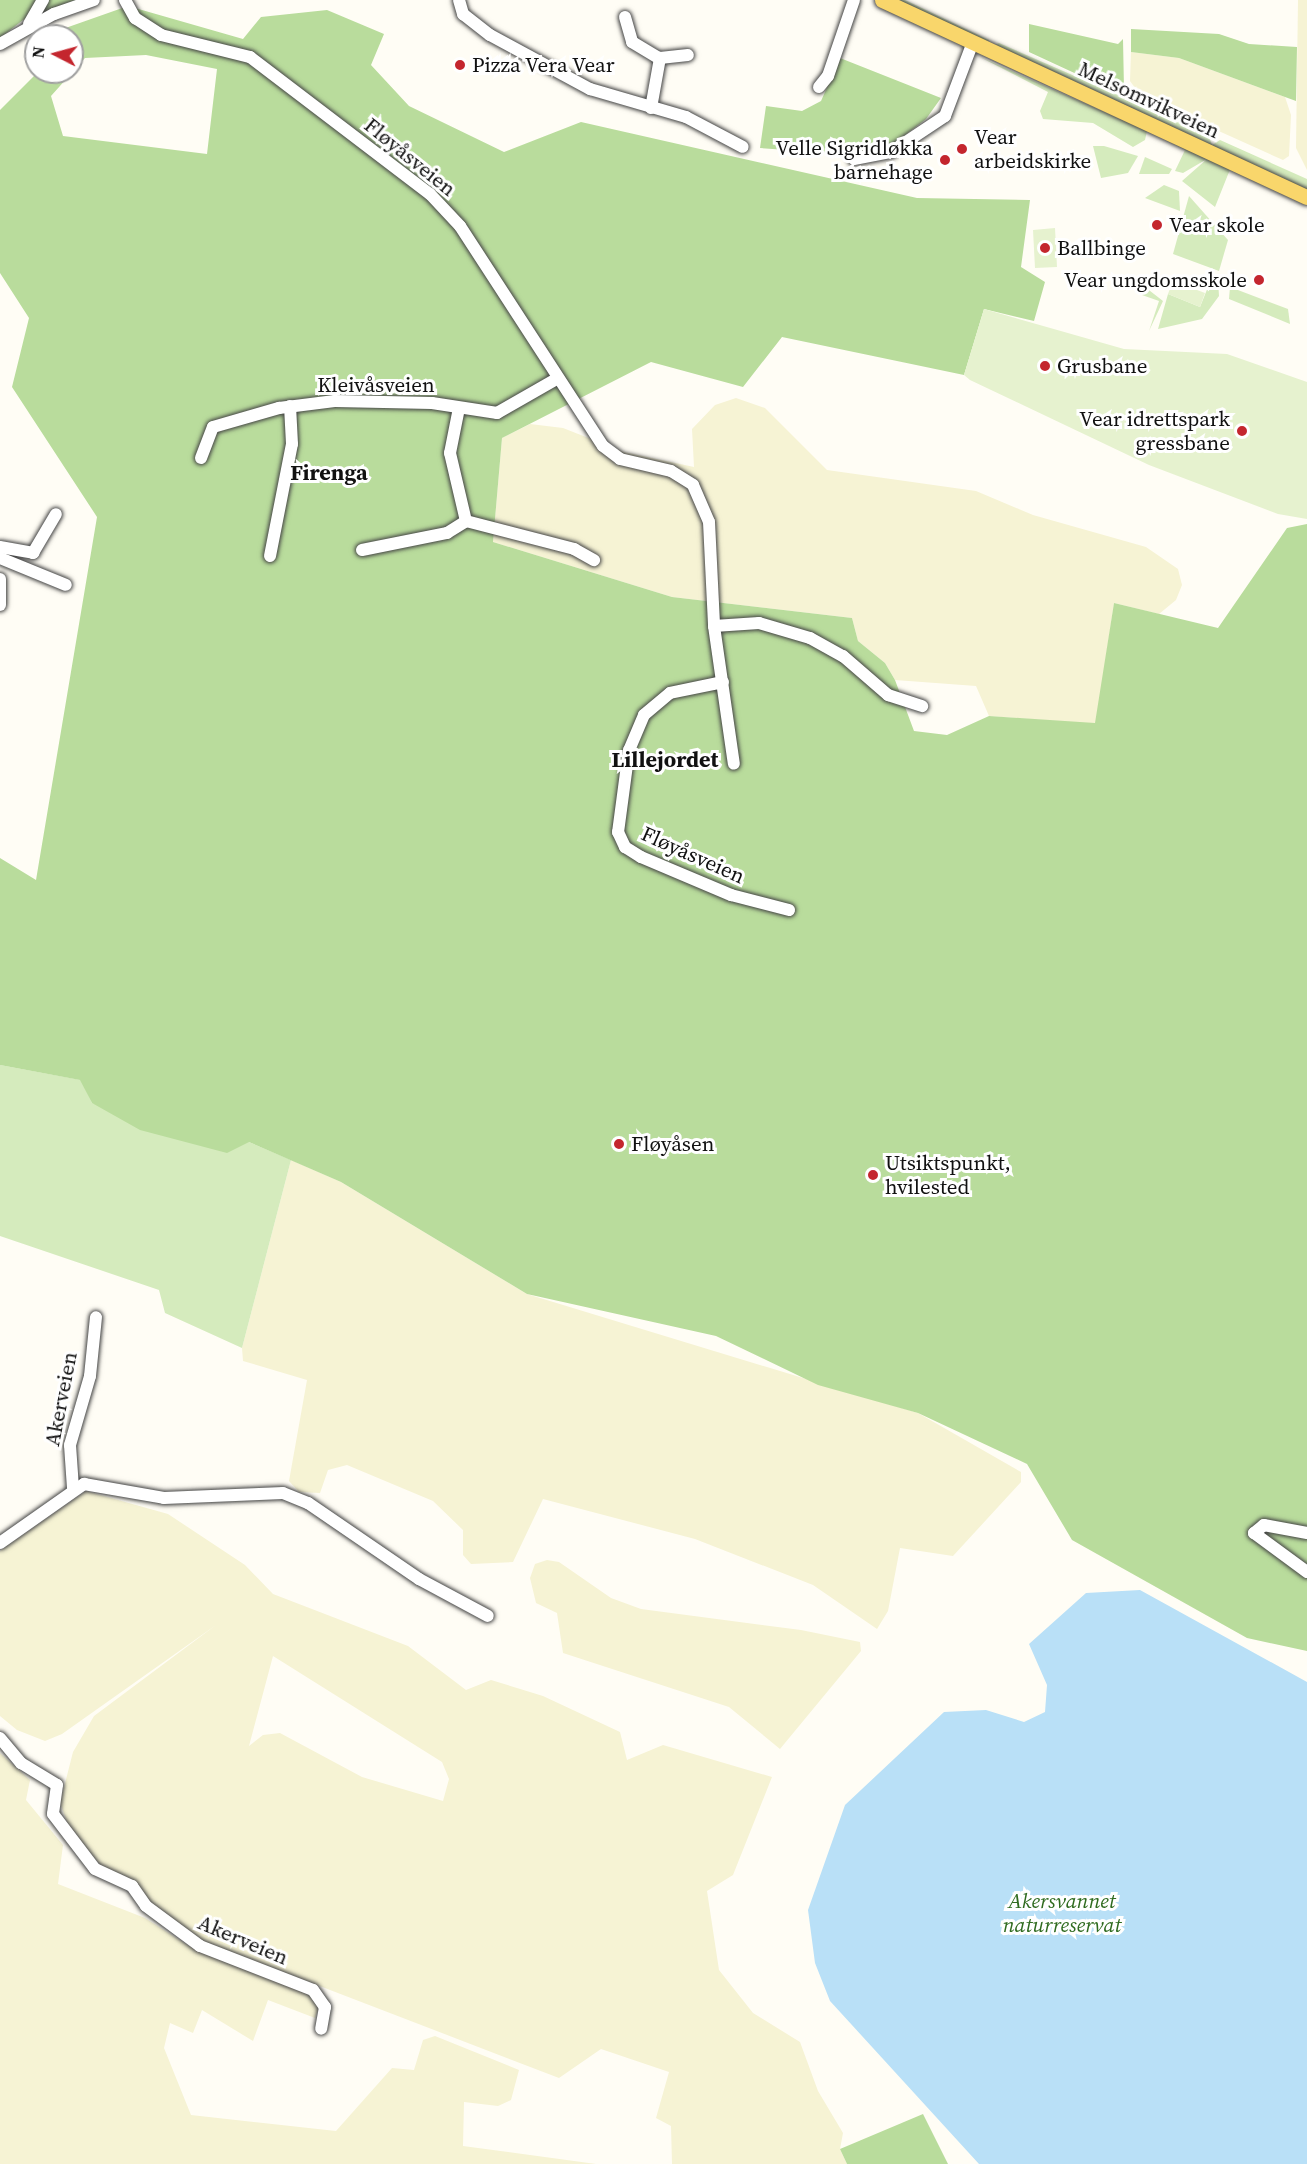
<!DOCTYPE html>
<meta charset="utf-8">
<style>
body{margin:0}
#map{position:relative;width:1307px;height:2164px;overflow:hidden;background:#fffdf5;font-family:"Source Serif 4",serif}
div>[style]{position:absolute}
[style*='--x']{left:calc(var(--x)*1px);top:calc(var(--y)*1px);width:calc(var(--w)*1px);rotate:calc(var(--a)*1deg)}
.farmland>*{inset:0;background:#f6f3d4}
.green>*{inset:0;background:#d5ebbd}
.forest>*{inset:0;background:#b9dc9c}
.pitch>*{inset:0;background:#e6f2cf}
.water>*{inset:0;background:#b9e0f7}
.roads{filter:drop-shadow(0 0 2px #444) drop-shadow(0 0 2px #444)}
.minor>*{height:12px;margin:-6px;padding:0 6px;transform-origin:6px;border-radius:6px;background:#fff}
.major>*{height:15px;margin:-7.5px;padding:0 7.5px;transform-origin:7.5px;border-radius:7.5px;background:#f9d66b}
.dots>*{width:16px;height:16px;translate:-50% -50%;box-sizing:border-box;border:3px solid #fff;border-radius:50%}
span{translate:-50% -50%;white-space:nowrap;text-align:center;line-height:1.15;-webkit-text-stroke:6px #fff;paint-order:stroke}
.poi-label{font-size:21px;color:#111}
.left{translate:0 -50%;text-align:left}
.right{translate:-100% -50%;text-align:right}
.street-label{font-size:21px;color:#111}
.park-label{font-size:21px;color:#2f6b1f;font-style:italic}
.neighbourhood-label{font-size:22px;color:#111;font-weight:700}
.north{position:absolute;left:24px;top:24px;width:60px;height:60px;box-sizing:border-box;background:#fff;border:2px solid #a0a0a0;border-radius:50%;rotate:276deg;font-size:16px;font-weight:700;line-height:24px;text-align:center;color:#111}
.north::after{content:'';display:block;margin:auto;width:21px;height:27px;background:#c4262e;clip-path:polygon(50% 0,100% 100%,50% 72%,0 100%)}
</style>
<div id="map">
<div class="farmland">
<i style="clip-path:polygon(1298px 0,1307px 0,1307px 170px,1296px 148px)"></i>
<i style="clip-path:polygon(1131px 52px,1179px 58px,1285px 97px,1291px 115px,1289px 156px,1283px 160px,1141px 96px,1130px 81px)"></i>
<i style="clip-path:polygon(736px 398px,765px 408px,827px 470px,976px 491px,1033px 515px,1146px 547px,1178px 569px,1182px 585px,1176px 600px,1159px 614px,1114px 603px,1096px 724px,989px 716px,976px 686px,895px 680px,885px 663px,858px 641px,852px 618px,672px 597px,493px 542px,502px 438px,530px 424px,563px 428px,624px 452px,694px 467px,692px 429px,715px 405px)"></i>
<i style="clip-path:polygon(291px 1160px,341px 1182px,527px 1294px,918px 1413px,1021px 1472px,1021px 1482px,953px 1556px,900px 1548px,888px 1611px,877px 1629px,813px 1585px,695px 1539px,543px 1499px,513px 1562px,471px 1564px,463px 1555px,463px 1530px,433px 1501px,347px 1465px,328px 1470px,320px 1493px,299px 1492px,289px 1481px,307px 1380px,243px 1361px,242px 1348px)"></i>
<i style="clip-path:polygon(evenodd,86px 1491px,168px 1514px,245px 1565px,273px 1594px,408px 1646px,466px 1690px,491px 1680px,543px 1696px,620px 1732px,627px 1760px,663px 1745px,772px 1777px,733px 1875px,707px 1891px,719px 1970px,753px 2013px,800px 2042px,818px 2091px,843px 2133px,840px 2149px,847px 2164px,672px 2164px,671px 2126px,656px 2118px,669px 2072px,601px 2049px,559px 2078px,200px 1940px,102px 1867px,69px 1827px,60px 1803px,73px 1752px,94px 1716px,216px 1625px,62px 1734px,45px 1741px,17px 1730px,0 1716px,0 1551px,86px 1491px,273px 1656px,442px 1762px,449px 1779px,443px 1801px,362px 1777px,280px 1733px,263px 1735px,249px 1746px,273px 1656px)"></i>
<i style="clip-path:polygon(547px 1560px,559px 1562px,611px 1598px,641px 1609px,801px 1630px,860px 1642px,861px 1651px,780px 1749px,729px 1707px,563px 1653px,557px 1613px,536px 1603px,530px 1578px,535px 1564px)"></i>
<i style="clip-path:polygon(0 1753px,30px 1780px,26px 1800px,63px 1845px,58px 1884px,145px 1918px,189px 1946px,310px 1992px,320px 2005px,315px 2018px,268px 2000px,253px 2041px,202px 2010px,193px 2033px,170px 2023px,164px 2048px,191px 2115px,336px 2131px,392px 2068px,414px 2070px,423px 2040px,435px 2036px,519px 2070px,511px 2100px,498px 2106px,464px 2102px,463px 2146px,596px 2164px,0 2164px)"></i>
</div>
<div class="green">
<i style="clip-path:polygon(894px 0,905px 0,989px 40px,989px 42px)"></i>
<i style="clip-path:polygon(999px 43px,1208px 134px,1212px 145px,1220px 140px,1307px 179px,1307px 191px,995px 45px)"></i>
<i style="clip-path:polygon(980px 57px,1147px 131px,1145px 140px,1133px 147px,1093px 123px,1043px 119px,1040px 111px,1048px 92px)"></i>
<i style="clip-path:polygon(1162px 137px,1231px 167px,1215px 207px,1182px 181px,1207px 159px,1183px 173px,1175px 171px,1185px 150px)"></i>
<i style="clip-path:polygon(1093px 146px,1104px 146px,1138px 156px,1128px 173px,1101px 178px)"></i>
<i style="clip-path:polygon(1145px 157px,1172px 169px,1169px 174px,1139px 174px)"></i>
<i style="clip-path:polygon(1164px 185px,1179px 191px,1180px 211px,1145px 198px)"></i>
<i style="clip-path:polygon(1189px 196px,1228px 240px,1219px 271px,1173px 254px)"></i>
<i style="clip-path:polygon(1212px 277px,1218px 280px,1219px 296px,1202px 319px,1158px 329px,1168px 294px,1200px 307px)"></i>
<i style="clip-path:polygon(1145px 287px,1163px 301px,1149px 331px,1159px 301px,1142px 295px)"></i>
<i style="clip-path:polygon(1230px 287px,1288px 309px,1290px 324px,1229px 299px)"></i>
<i style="clip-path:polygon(0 1065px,81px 1080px,92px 1103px,249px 1142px,291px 1160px,242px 1348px,165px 1313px,159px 1290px,0 1236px)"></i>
</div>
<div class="forest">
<i style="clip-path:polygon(0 0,83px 0,23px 20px,0 38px)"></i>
<i style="clip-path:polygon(evenodd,128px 6px,243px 39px,261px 17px,327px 10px,384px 34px,371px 65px,409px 106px,504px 152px,581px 122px,917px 198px,1030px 200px,1021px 267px,1045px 282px,1034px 321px,984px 309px,964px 375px,782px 337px,743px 387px,651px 362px,502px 438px,493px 542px,672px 597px,852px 618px,858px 641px,885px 663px,895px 680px,914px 731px,947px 735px,989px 716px,1095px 723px,1114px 603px,1218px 628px,1287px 528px,1307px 524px,1307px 1651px,1247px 1638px,1072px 1540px,1027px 1464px,918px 1413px,818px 1385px,716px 1336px,527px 1294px,341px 1182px,249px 1142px,227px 1153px,140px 1130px,92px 1103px,80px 1080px,0 1065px,0 858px,36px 880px,97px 517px,12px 387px,29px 318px,0 273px,0 110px,38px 72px,72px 72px,72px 36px,54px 36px,57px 31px,128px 6px,146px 55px,217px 69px,207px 154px,63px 136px,51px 96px,85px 58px,146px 55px)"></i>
<i style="clip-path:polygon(1029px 24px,1118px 44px,1123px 39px,1124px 89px,1096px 83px,1029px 52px)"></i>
<i style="clip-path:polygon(1131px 29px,1219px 34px,1249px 44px,1297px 47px,1296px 101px,1179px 58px,1131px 52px)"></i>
<i style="clip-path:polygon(840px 58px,941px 98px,926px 119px,888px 148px,843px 154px,760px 148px,766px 106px,802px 111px,821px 101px)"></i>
<i style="clip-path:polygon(923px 2114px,948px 2164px,847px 2164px,840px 2149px)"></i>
</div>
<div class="pitch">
<i style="clip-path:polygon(1055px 228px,1057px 267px,1035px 268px,1033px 230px)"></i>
<i style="clip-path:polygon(1173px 281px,1205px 293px,1200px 307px,1168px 294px)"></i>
<i style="clip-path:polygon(984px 309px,1124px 349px,1227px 354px,1307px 382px,1307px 519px,1278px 514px,1149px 465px,970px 380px,964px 375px)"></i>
</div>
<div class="water">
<i style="clip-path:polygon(1140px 1590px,1307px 1682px,1307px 2164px,979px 2164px,830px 2001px,815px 1963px,808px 1910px,845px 1805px,944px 1712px,986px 1710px,1024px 1722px,1045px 1712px,1047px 1685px,1029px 1644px,1086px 1593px)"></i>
</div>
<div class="roads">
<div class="minor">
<i style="--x:125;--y:0;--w:21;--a:61"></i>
<i style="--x:135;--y:18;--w:31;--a:33"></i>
<i style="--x:161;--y:35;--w:92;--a:13.9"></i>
<i style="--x:250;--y:57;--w:226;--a:37.3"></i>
<i style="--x:430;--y:194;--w:44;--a:46.8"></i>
<i style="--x:460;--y:226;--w:262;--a:57"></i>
<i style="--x:603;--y:446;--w:21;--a:37"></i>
<i style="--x:620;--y:459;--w:52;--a:13.2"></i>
<i style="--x:671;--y:471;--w:26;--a:32"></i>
<i style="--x:693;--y:485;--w:40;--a:66.6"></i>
<i style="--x:709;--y:522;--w:104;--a:87.2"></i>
<i style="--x:714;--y:626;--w:139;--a:81.8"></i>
<i style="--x:459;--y:0;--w:15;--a:74"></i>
<i style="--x:463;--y:14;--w:34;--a:38"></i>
<i style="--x:490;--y:35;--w:114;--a:28.4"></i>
<i style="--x:590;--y:89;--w:100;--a:16.3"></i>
<i style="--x:686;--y:117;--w:64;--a:27.8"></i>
<i style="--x:625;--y:17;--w:26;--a:74"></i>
<i style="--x:632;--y:42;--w:33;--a:31"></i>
<i style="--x:29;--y:24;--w:28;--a:-60"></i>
<i style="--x:0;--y:44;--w:62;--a:-29.1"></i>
<i style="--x:54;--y:14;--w:42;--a:-19.3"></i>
<i style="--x:819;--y:87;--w:14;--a:-51"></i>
<i style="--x:828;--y:76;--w:80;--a:-71.1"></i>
<i style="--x:651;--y:108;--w:51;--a:-79.8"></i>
<i style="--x:660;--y:58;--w:28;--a:-6"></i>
<i style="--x:854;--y:159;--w:38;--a:-11"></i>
<i style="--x:891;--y:152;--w:65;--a:-33.7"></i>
<i style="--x:945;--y:116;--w:79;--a:-69.3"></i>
<i style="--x:459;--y:408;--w:46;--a:101.3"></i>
<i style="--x:450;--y:453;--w:70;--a:76.8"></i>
<i style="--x:201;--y:458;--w:33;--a:-69"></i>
<i style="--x:213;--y:427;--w:69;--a:-16.1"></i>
<i style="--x:279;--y:408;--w:56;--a:-7.1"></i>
<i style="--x:335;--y:401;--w:97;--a:1.2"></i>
<i style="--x:432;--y:403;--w:66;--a:8.7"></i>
<i style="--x:497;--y:413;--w:70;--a:-29.8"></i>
<i style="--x:466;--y:521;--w:112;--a:14.5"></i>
<i style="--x:574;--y:549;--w:23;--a:29"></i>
<i style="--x:0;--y:547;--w:34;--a:10"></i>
<i style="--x:33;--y:553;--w:45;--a:-59.5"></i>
<i style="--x:362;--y:550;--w:87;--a:-11.3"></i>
<i style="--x:447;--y:533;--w:22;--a:-32"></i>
<i style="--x:270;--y:556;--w:114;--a:-78.9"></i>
<i style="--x:292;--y:444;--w:38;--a:-93"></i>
<i style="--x:0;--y:558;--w:71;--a:22.2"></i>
<i style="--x:0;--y:579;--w:26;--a:90"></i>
<i style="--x:714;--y:626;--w:45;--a:-3.8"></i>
<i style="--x:759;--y:623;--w:53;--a:16.4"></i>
<i style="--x:810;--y:638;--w:38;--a:29"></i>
<i style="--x:843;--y:656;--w:60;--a:40.9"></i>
<i style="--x:888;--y:695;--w:36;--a:18"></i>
<i style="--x:723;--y:682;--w:54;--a:168.3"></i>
<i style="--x:670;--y:693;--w:34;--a:140"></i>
<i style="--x:644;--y:715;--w:38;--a:113"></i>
<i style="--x:629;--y:750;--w:83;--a:97.6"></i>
<i style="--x:618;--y:832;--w:17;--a:65"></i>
<i style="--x:625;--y:847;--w:19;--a:32"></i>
<i style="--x:641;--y:857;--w:98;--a:22.9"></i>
<i style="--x:731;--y:895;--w:60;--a:14.5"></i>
<i style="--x:73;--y:1488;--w:43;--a:-94"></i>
<i style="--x:70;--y:1445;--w:72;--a:-73.8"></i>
<i style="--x:90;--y:1376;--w:59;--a:-84.2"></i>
<i style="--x:1307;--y:1533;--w:44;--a:-169.5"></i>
<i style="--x:1264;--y:1525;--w:13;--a:141"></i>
<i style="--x:1254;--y:1533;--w:66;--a:36.3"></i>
<i style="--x:0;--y:1543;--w:103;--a:-35.1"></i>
<i style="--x:84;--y:1484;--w:81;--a:9.9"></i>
<i style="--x:164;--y:1498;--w:119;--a:-2.4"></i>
<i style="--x:283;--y:1493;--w:27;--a:22"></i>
<i style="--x:308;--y:1503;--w:135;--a:34.4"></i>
<i style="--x:419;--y:1579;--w:78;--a:28.2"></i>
<i style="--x:0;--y:1738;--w:33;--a:50"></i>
<i style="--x:21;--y:1763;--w:42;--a:31.4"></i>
<i style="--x:57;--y:1785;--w:29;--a:98"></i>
<i style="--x:53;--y:1814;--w:69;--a:52.6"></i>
<i style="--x:95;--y:1869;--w:41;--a:24.7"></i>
<i style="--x:132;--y:1886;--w:24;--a:55"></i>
<i style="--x:146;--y:1906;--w:67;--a:36.5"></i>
<i style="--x:200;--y:1946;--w:121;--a:21.3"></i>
<i style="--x:313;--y:1990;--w:21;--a:55"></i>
<i style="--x:325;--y:2007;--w:22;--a:100"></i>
</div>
<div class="major">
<i style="--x:882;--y:0;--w:468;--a:24.9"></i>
</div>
</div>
<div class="dots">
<i style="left:460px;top:65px;background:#c4262e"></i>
<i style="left:962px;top:149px;background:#c4262e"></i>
<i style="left:945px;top:160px;background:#c4262e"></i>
<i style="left:1157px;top:225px;background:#c4262e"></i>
<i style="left:1045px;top:248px;background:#c4262e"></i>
<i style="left:1259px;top:280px;background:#c4262e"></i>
<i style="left:1045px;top:366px;background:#c4262e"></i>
<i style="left:1242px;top:431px;background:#c4262e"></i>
<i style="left:619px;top:1144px;background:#c4262e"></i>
<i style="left:873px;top:1175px;background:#c4262e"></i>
</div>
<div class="poi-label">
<span class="left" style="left:472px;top:65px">Pizza Vera Vear</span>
<span class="left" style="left:974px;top:149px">Vear<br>arbeidskirke</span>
<span class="right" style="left:933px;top:160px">Velle Sigridløkka<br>barnehage</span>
<span class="left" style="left:1169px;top:225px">Vear skole</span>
<span class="left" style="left:1057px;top:248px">Ballbinge</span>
<span class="right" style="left:1247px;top:280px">Vear ungdomsskole</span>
<span class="left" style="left:1057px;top:366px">Grusbane</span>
<span class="right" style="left:1230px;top:431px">Vear idrettspark<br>gressbane</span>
<span class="left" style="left:631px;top:1144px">Fløyåsen</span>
<span class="left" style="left:885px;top:1175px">Utsiktspunkt,<br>hvilested</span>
</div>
<div class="street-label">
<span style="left:1149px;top:100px;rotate:25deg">Melsomvikveien</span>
<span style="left:410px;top:157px;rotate:39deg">Fløyåsveien</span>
<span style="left:376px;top:385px">Kleivåsveien</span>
<span style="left:693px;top:855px;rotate:24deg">Fløyåsveien</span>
<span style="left:61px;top:1399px;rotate:-79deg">Akerveien</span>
<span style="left:243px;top:1940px;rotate:23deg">Akerveien</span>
</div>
<div class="park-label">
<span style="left:1062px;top:1913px">Akersvannet<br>naturreservat</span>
</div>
<div class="neighbourhood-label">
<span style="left:329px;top:473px">Firenga</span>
<span style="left:665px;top:760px">Lillejordet</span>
</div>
<div class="north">N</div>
</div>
